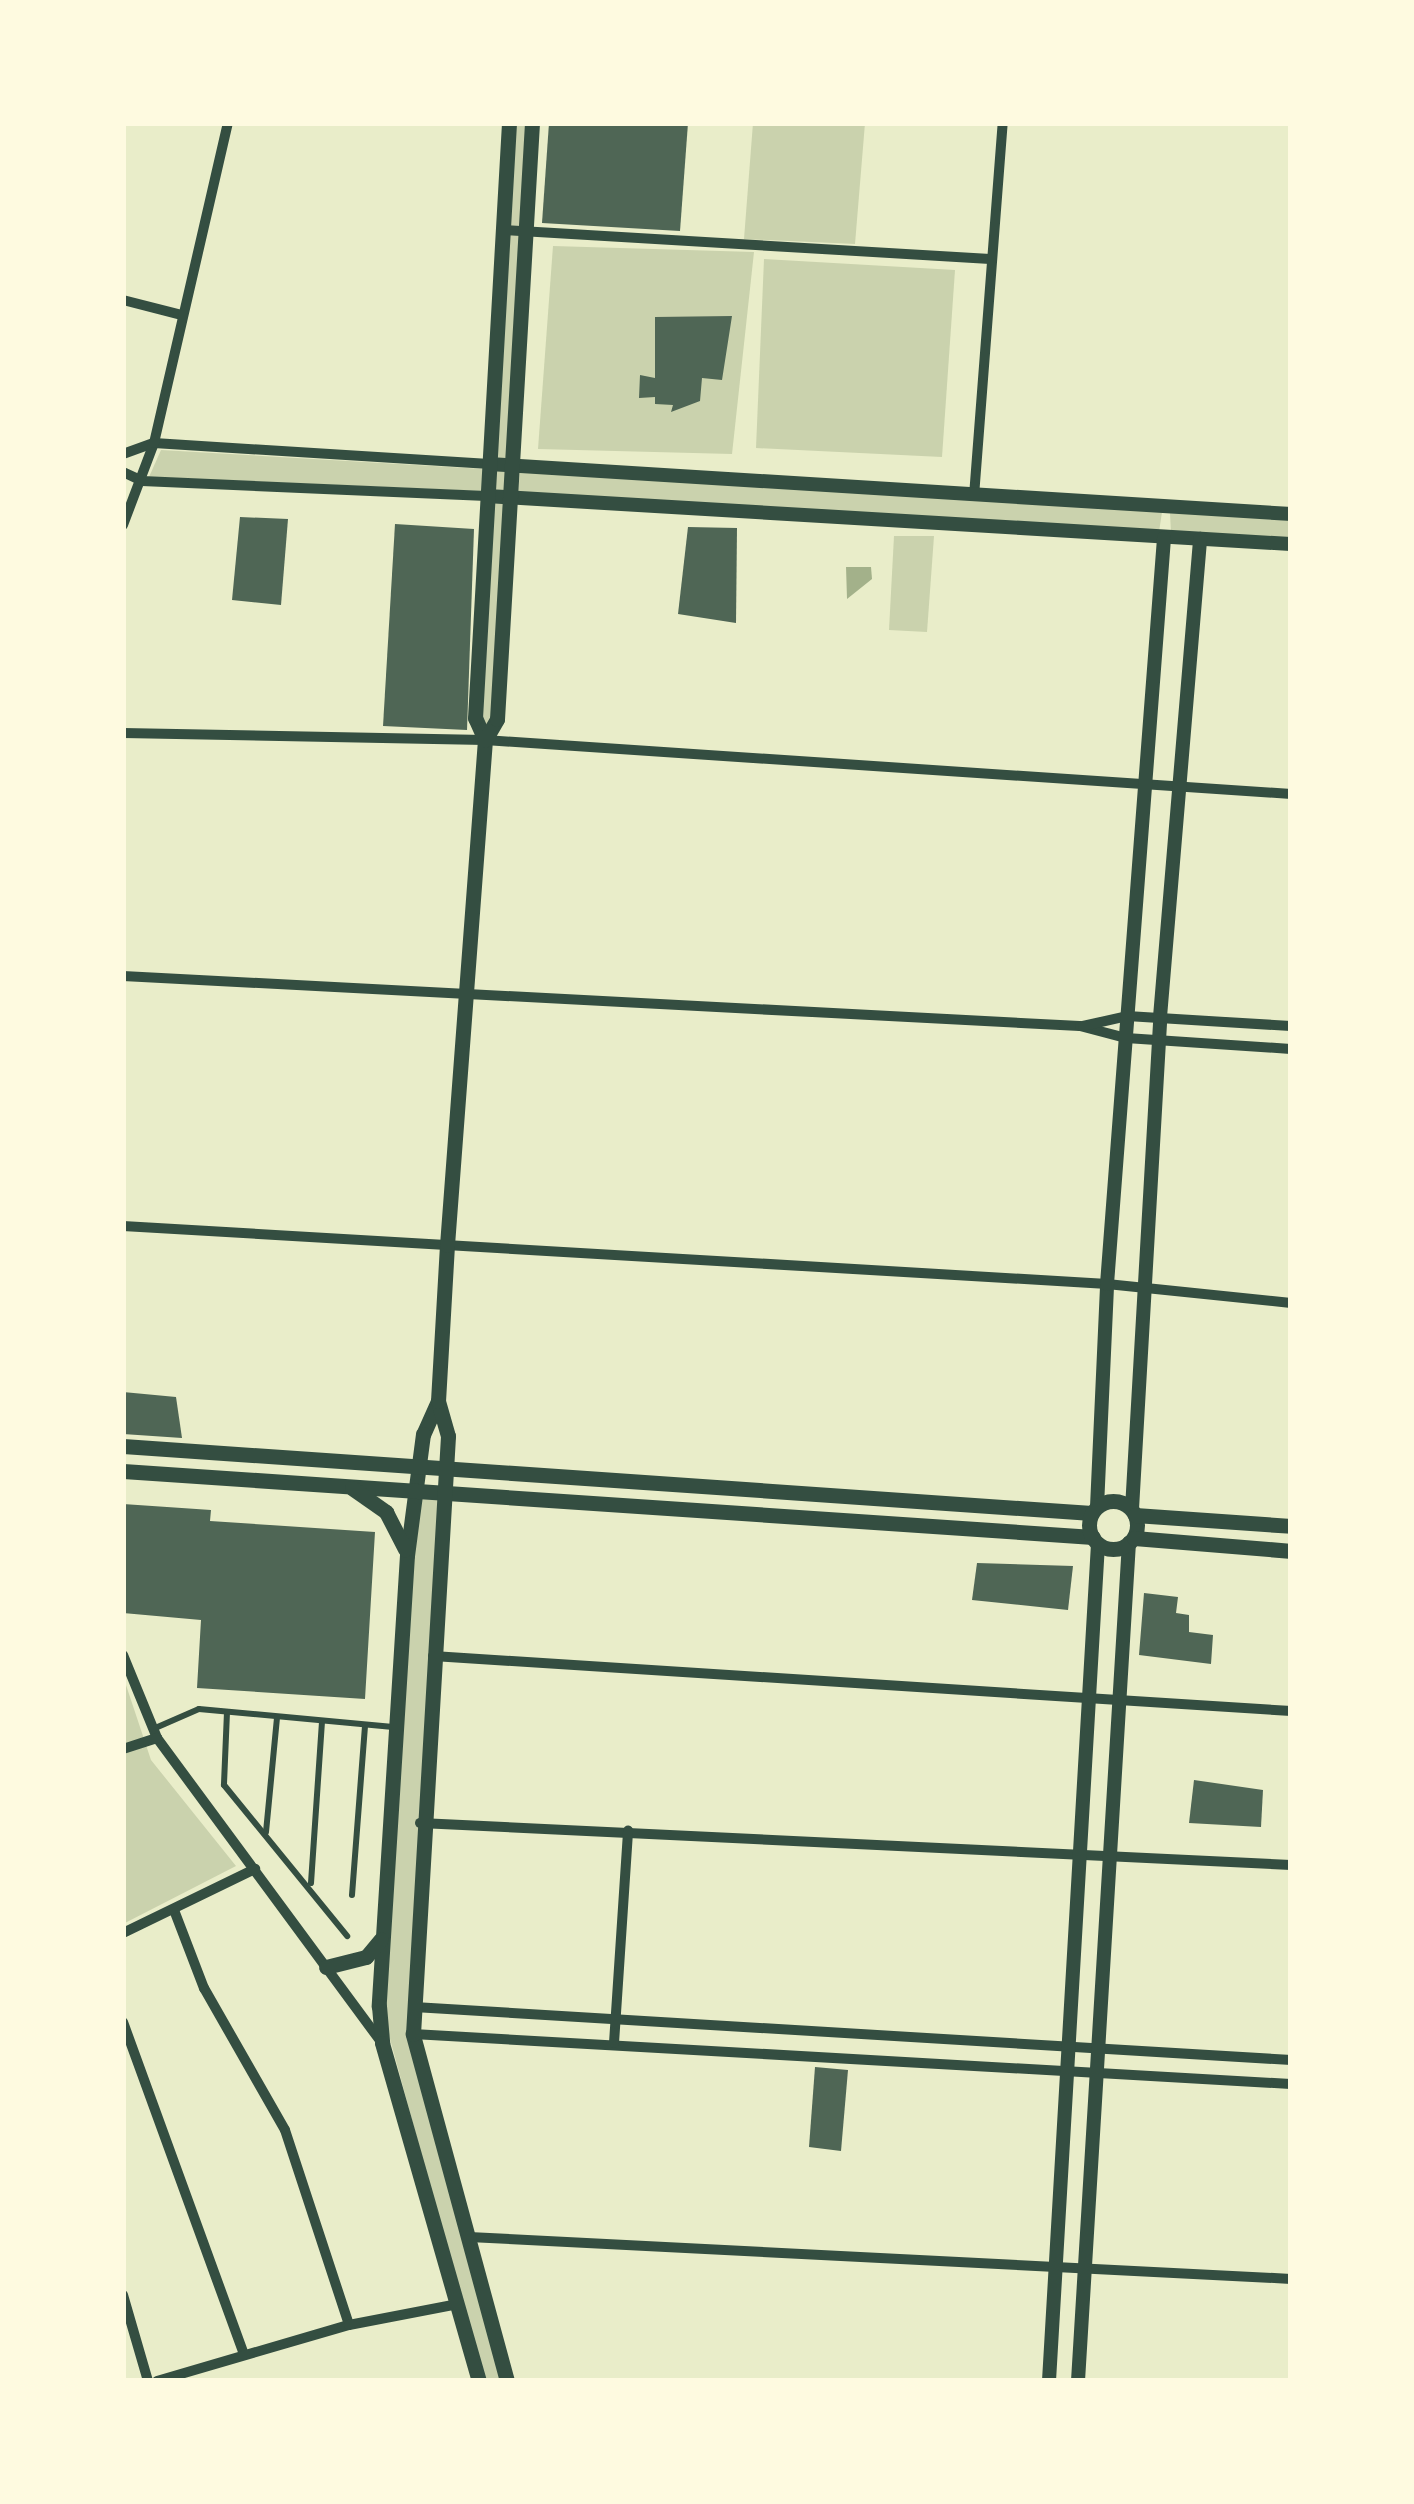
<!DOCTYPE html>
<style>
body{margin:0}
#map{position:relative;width:1414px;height:2504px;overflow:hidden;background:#e9edc9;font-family:Roboto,sans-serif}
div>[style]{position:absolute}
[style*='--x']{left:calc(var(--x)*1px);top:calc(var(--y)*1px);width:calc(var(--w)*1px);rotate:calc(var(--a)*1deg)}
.green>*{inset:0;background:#cad2ad}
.water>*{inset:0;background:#a3b18a}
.building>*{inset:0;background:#4f6655}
.service>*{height:6px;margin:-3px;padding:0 3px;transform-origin:3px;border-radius:3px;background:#344e41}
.minor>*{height:10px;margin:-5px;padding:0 5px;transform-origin:5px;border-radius:5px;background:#344e41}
.tertiary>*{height:14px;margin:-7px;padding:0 7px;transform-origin:7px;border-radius:7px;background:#344e41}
.secondary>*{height:15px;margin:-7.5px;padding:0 7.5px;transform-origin:7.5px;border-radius:7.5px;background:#344e41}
.secondary>.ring{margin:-7.5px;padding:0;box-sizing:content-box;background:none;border:15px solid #344e41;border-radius:50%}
span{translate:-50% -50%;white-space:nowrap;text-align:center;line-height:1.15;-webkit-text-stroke:12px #fefae0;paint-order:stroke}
.frame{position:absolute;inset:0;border:126px solid #fefae0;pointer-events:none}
</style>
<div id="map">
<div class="green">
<i style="clip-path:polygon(513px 123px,530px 123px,523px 227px,506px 226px)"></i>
<i style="clip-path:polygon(753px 123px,865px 123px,855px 244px,744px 239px)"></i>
<i style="clip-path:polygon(506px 232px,522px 234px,508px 495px,491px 493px)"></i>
<i style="clip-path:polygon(553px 246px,754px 252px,732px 454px,538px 449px)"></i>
<i style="clip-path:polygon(764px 259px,955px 270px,942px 457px,756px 448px)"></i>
<i style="clip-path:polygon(161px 450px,484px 469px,482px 491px,149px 477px)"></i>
<i style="clip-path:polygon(520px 472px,1162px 512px,1159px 532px,518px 493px)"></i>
<i style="clip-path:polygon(490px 499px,510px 500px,490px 732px,477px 731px)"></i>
<i style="clip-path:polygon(1170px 513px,1291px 518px,1291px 539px,1171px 533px)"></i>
<i style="clip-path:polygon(894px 536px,934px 536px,927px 632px,889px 630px)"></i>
<i style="clip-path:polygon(417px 1494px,441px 1497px,409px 2039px,506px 2381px,483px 2381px,383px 2013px)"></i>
<i style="clip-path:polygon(123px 1676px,151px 1760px,236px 1866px,123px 1924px)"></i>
</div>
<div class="water">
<i style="clip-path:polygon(846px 567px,871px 567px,872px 579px,847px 599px)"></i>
</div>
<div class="building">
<i style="clip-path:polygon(549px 123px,688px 123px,680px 231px,542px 223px)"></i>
<i style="clip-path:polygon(732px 316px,722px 380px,702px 378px,700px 401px,671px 412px,673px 405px,655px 404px,655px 397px,639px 398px,640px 375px,655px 378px,655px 317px)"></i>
<i style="clip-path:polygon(240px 517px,288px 519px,281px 605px,232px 600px)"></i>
<i style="clip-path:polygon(395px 524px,474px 529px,467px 730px,383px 726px)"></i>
<i style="clip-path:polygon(688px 527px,737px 528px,736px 623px,678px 614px)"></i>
<i style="clip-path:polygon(123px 1392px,176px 1397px,182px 1438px,123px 1434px)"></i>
<i style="clip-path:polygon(123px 1504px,211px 1510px,210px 1521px,375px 1532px,365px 1699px,197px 1688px,201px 1620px,123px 1613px)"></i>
<i style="clip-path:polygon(977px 1563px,1073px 1566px,1068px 1610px,972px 1600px)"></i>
<i style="clip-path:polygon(1144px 1593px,1178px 1597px,1176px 1613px,1189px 1615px,1189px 1632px,1213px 1635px,1211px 1664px,1139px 1655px)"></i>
<i style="clip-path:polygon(1194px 1780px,1263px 1790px,1261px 1827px,1189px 1823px)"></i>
<i style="clip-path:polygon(815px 2067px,848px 2070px,841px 2151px,809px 2147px)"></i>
</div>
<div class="service">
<i style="--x:227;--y:1712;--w:73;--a:92.4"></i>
<i style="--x:224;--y:1785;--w:195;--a:50.8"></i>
<i style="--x:153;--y:1729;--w:50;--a:-23.5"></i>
<i style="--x:199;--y:1709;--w:195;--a:5.3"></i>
<i style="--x:266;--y:1832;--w:115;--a:-84.5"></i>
<i style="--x:311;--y:1883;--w:162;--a:-86.1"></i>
<i style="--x:352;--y:1895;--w:170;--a:-85.6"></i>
</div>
<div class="minor">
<i style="--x:503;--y:230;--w:488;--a:3.4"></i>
<i style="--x:123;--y:300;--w:61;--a:14.3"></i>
<i style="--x:123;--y:454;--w:33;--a:-20"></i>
<i style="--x:154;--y:443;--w:336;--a:3.6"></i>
<i style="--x:123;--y:472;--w:21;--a:25"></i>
<i style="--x:142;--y:481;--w:345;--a:2.5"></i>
<i style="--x:974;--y:496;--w:374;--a:-85.6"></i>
<i style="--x:123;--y:525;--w:88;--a:-69.3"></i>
<i style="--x:154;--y:443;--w:328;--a:-77"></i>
<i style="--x:123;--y:733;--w:362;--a:1.1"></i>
<i style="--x:485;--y:740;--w:808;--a:3.83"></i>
<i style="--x:123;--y:976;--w:958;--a:2.99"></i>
<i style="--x:1080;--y:1026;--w:48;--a:14.6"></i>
<i style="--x:1126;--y:1038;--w:165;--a:3.8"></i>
<i style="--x:1083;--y:1026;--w:45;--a:-12.8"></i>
<i style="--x:1127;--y:1016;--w:164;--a:3.5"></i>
<i style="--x:123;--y:1226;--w:986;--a:3.37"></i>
<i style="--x:1107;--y:1284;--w:185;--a:5.9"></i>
<i style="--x:123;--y:1655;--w:90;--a:67.7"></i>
<i style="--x:157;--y:1738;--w:376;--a:53.6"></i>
<i style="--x:433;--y:1656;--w:860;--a:3.67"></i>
<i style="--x:123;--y:1749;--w:36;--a:-18"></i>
<i style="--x:420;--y:1823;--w:872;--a:2.76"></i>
<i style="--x:174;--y:1910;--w:84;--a:69"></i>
<i style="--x:204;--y:1988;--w:163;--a:60.3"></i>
<i style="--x:285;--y:2130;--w:205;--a:71.8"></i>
<i style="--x:123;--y:1933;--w:147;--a:-25.9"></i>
<i style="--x:414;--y:2007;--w:879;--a:3.46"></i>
<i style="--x:123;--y:2022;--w:354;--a:70"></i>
<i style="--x:413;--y:2034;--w:879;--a:3.26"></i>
<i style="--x:614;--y:2043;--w:213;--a:-86.2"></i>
<i style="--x:469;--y:2237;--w:823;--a:2.92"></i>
<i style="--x:123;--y:2295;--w:90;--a:73.8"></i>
<i style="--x:157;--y:2381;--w:200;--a:-16.3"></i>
<i style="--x:349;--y:2325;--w:111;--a:-10.9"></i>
</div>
<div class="tertiary">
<i style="--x:489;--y:464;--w:804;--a:3.57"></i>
<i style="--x:487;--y:496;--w:805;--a:3.42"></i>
<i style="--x:1097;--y:1507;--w:223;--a:-87.4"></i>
<i style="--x:1107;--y:1284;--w:748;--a:-85.63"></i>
<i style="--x:1132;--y:1509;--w:493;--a:-86.7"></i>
<i style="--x:1160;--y:1017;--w:480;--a:-85.2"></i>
<i style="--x:1049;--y:2381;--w:839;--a:-86.65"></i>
<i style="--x:1078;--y:2381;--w:840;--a:-86.52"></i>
</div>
<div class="secondary">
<i style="--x:485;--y:740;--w:24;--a:-114"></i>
<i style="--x:475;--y:718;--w:596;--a:-86.73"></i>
<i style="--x:438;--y:1401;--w:36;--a:114"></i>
<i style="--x:423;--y:1434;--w:122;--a:97.5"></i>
<i style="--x:407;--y:1555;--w:452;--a:93.6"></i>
<i style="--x:379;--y:2006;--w:37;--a:85"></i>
<i style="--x:382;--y:2043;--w:352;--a:74"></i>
<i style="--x:123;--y:1446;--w:971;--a:3.96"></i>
<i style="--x:123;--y:1471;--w:972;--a:3.89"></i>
<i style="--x:352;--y:1488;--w:42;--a:35.2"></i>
<i style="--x:386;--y:1512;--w:42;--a:62.8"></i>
<i class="ring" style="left:1089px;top:1501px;width:33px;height:33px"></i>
<i style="--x:1135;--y:1515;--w:156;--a:4"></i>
<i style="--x:1134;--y:1538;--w:158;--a:4.7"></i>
<i style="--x:326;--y:1967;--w:41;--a:-14"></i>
<i style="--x:366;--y:1957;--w:23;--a:-50"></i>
<i style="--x:507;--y:2381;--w:360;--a:-105.2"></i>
<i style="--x:413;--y:2034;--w:599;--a:-86.65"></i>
<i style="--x:448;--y:1436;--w:36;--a:-106"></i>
<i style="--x:438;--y:1401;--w:156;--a:-86.7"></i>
<i style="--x:447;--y:1245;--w:506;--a:-85.7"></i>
<i style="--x:485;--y:740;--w:24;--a:-60"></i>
<i style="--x:497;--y:719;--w:597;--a:-86.64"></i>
</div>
<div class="frame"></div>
</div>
